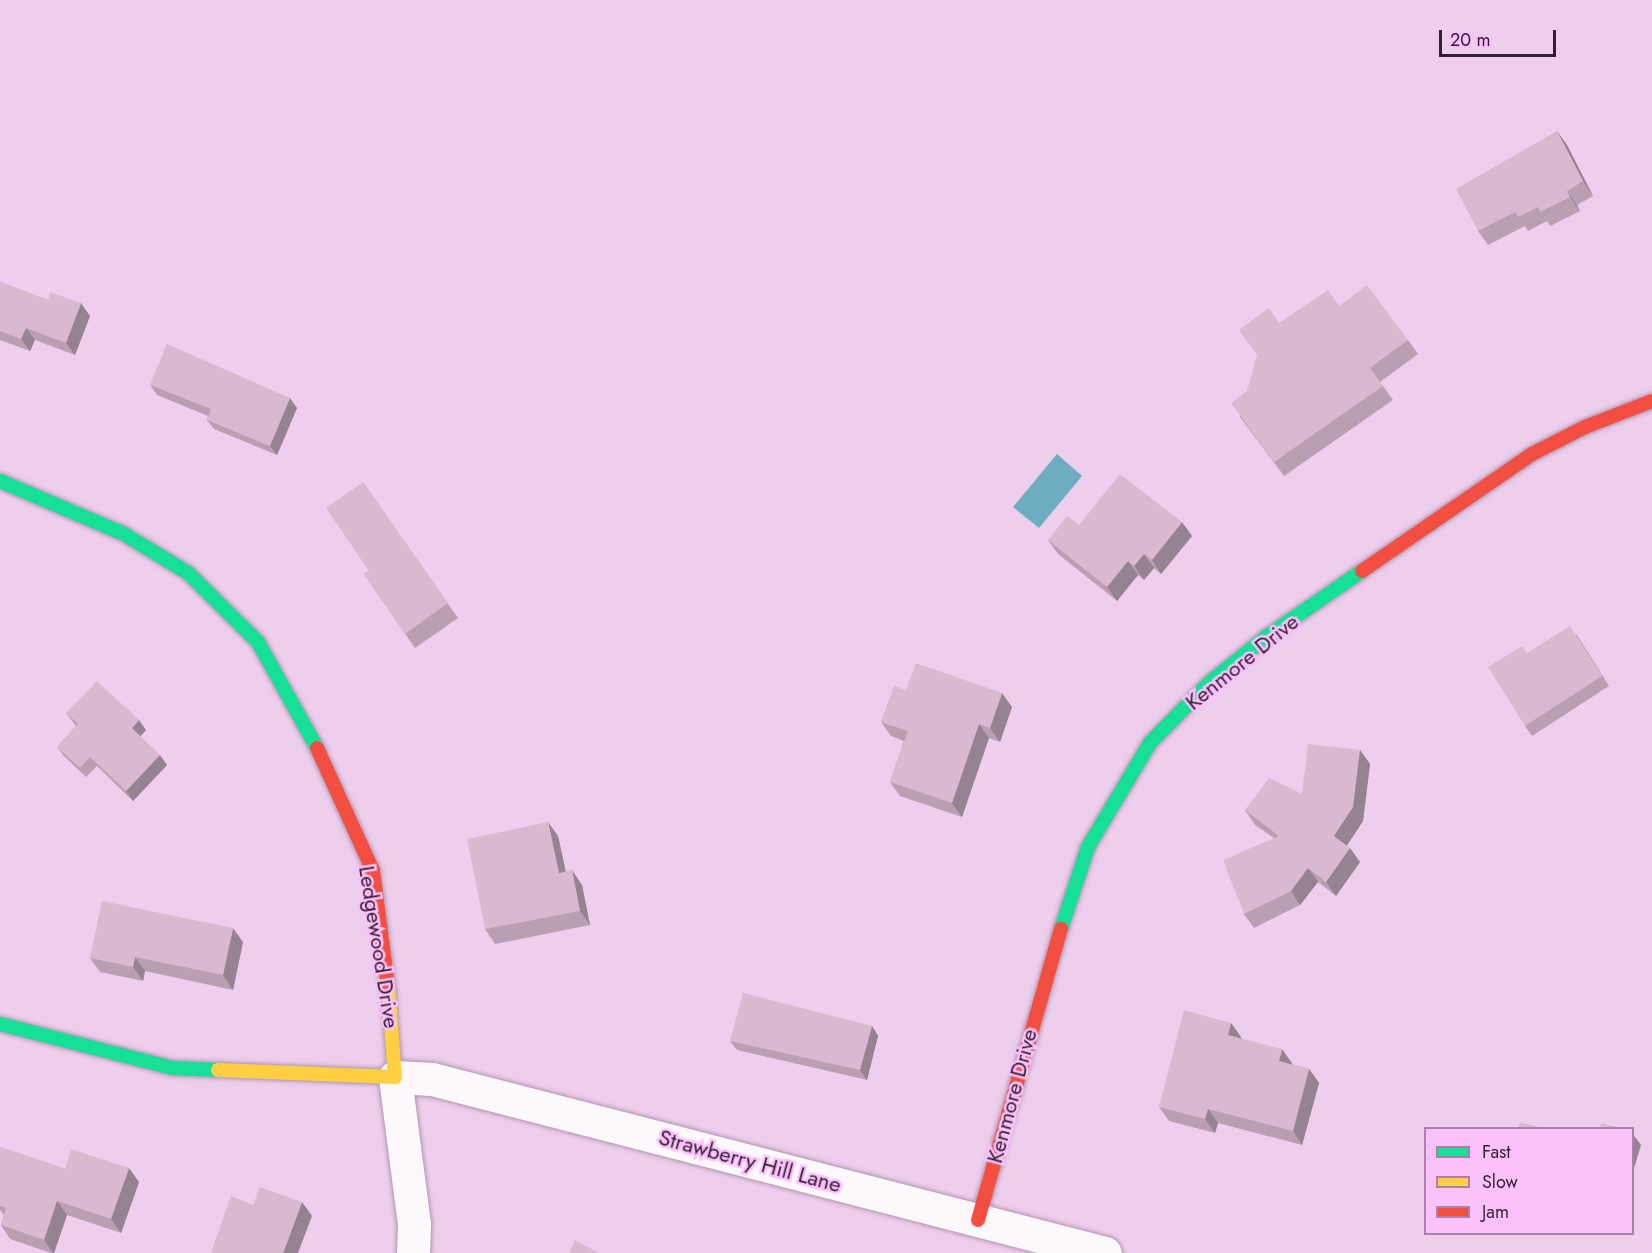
<!DOCTYPE html>
<style>
body{margin:0}
#map{position:relative;width:1652px;height:1253px;overflow:hidden;background:#eeceed;font-family:Jost,sans-serif}
div>[style]{position:absolute}
[style*='--x']{left:calc(var(--x)*1px);top:calc(var(--y)*1px);width:calc(var(--w)*1px);rotate:calc(var(--a)*1deg)}
.water>*{inset:0;background:#6eacc0}
.roads{filter:drop-shadow(0 0 2px #b097af) drop-shadow(0 0 2px #b097af)}
.street>*{height:33px;margin:-16.5px;padding:0 16.5px;transform-origin:16.5px;border-radius:16.5px;background:#fcf8fc}
.fast>*{height:14px;margin:-7px;padding:0 7px;transform-origin:7px;border-radius:7px;background:#16e098}
.slow>*{height:14px;margin:-7px;padding:0 7px;transform-origin:7px;border-radius:7px;background:#ffcf43}
.jam>*{height:14px;margin:-7px;padding:0 7px;transform-origin:7px;border-radius:7px;background:#f24e42}
.wall>*{inset:0;background:#ba9fb3}
.shaded-wall>*{inset:0;background:#978292}
.building>*{inset:0;background:#d8b9d0}
span{translate:-50% -50%;white-space:nowrap;text-align:center;line-height:1.15;-webkit-text-stroke:5px #fbc1fa;paint-order:stroke}
.street-label{font-size:22px;color:#341e34}
.legend{position:absolute;left:1424px;top:1127px;width:210px;height:108px;box-sizing:border-box;background:#fbc1fa;border:2px solid #ab80ab;margin:0;padding:8px 10px;list-style:none;font-size:18px;color:#341e34}
.legend li{display:flex;align-items:center;gap:12px;height:30px}
.legend b{width:30px;border:2px solid #ab80ab}
.scale{position:absolute;left:1439px;top:30px;width:117px;height:27px;box-sizing:border-box;border:3px solid #341e34;border-top:0;padding-left:8px;font-size:18px;line-height:21px;white-space:nowrap;color:#341e34;-webkit-text-stroke:4px #fbc1fa;paint-order:stroke}
</style>
<div id="map">
<div class="water">
<i style="clip-path:polygon(1057px 454px,1082px 476px,1039px 528px,1013px 507px)"></i>
</div>
<div class="roads">
<div class="street">
<i style="--x:413;--y:1253;--w:29;--a:-88"></i>
<i style="--x:414;--y:1224;--w:148;--a:-97.4"></i>
<i style="--x:395;--y:1077;--w:37;--a:3"></i>
<i style="--x:432;--y:1079;--w:695;--a:14.5"></i>
</div>
<div class="fast">
<i style="--x:0;--y:481;--w:135;--a:23.1"></i>
<i style="--x:124;--y:534;--w:75;--a:31.4"></i>
<i style="--x:188;--y:573;--w:98;--a:44.6"></i>
<i style="--x:258;--y:642;--w:121;--a:60.9"></i>
<i style="--x:1061;--y:929;--w:86;--a:-71.8"></i>
<i style="--x:1088;--y:847;--w:121;--a:-59.2"></i>
<i style="--x:1150;--y:743;--w:83;--a:-45.5"></i>
<i style="--x:1208;--y:684;--w:75;--a:-39"></i>
<i style="--x:1266;--y:637;--w:116;--a:-34.5"></i>
<i style="--x:0;--y:1024;--w:178;--a:14.3"></i>
<i style="--x:172;--y:1068;--w:46;--a:2.5"></i>
</div>
<div class="slow">
<i style="--x:218;--y:1070;--w:177;--a:2.3"></i>
<i style="--x:395;--y:1077;--w:91;--a:-94.4"></i>
</div>
<div class="jam">
<i style="--x:1362;--y:571;--w:206;--a:-34.5"></i>
<i style="--x:1532;--y:454;--w:59;--a:-27"></i>
<i style="--x:1585;--y:427;--w:72;--a:-21.2"></i>
<i style="--x:317;--y:748;--w:135;--a:65.5"></i>
<i style="--x:373;--y:871;--w:116;--a:82.6"></i>
<i style="--x:978;--y:1220;--w:303;--a:-74.1"></i>
</div>
</div>
<div class="wall">
<i style="clip-path:polygon(1557px 131px,1567px 145px,1593px 196px,1577px 205px,1580px 211px,1550px 226px,1547px 221px,1528px 231px,1525px 226px,1488px 245px,1478px 231px)"></i>
<i style="clip-path:polygon(0 282px,90px 316px,75px 355px,35px 340px,30px 351px,0 340px)"></i>
<i style="clip-path:polygon(1339px 306px,1408px 340px,1418px 354px,1380px 382px,1393px 400px,1284px 476px,1240px 417px,1247px 391px,1279px 323px)"></i>
<i style="clip-path:polygon(150px 385px,297px 408px,277px 455px,214px 429px,207px 420px,208px 416px,157px 395px)"></i>
<i style="clip-path:polygon(363px 482px,458px 618px,415px 648px,364px 574px,369px 571px)"></i>
<i style="clip-path:polygon(1079px 525px,1192px 536px,1161px 574px,1154px 568px,1144px 580px,1138px 575px,1117px 601px,1058px 554px,1048px 540px)"></i>
<i style="clip-path:polygon(1577px 635px,1609px 686px,1532px 736px,1525px 726px,1527px 653px)"></i>
<i style="clip-path:polygon(906px 690px,1012px 707px,1000px 742px,989px 738px,962px 817px,900px 796px,890px 782px,904px 741px,891px 736px,881px 722px)"></i>
<i style="clip-path:polygon(66px 713px,146px 730px,140px 736px,167px 765px,133px 801px,97px 766px,86px 777px,64px 756px,57px 747px,76px 726px)"></i>
<i style="clip-path:polygon(1360px 750px,1370px 764px,1363px 821px,1347px 845px,1360px 862px,1336px 896px,1318px 882px,1300px 905px,1254px 928px,1244px 914px,1274px 838px,1255px 825px,1245px 810px,1302px 794px)"></i>
<i style="clip-path:polygon(558px 836px,566px 872px,582px 885px,590px 925px,495px 944px,485px 929px)"></i>
<i style="clip-path:polygon(243px 942px,233px 990px,145px 971px,143px 981px,100px 972px,90px 958px)"></i>
<i style="clip-path:polygon(1231px 1023px,1241px 1037px,1241px 1038px,1292px 1063px,1291px 1064px,1309px 1069px,1319px 1083px,1302px 1145px,1218px 1123px,1215px 1133px,1169px 1121px,1159px 1107px)"></i>
<i style="clip-path:polygon(872px 1026px,878px 1036px,867px 1080px,737px 1050px,730px 1041px)"></i>
<i style="clip-path:polygon(0 1147px,65px 1169px,139px 1182px,121px 1233px,67px 1215px,54px 1253px,51px 1253px,10px 1239px,1px 1225px,4px 1215px,0 1210px)"></i>
</div>
<div class="shaded-wall">
<i style="clip-path:polygon(1557px 131px,1567px 145px,1593px 196px,1583px 181px)"></i>
<i style="clip-path:polygon(1567px 191px,1577px 205px,1580px 211px,1570px 197px)"></i>
<i style="clip-path:polygon(81px 303px,90px 316px,75px 355px,66px 343px)"></i>
<i style="clip-path:polygon(26px 328px,35px 340px,30px 351px,21px 339px)"></i>
<i style="clip-path:polygon(290px 398px,297px 408px,277px 455px,270px 446px)"></i>
<i style="clip-path:polygon(1182px 522px,1192px 536px,1161px 574px,1152px 560px)"></i>
<i style="clip-path:polygon(1144px 554px,1154px 568px,1144px 580px,1134px 566px)"></i>
<i style="clip-path:polygon(1128px 561px,1138px 575px,1117px 601px,1107px 587px)"></i>
<i style="clip-path:polygon(1002px 693px,1012px 707px,1000px 742px,990px 728px)"></i>
<i style="clip-path:polygon(139px 720px,146px 730px,139px 738px,132px 728px)"></i>
<i style="clip-path:polygon(979px 724px,989px 738px,962px 817px,952px 803px)"></i>
<i style="clip-path:polygon(1360px 750px,1370px 764px,1363px 821px,1344px 850px,1334px 836px)"></i>
<i style="clip-path:polygon(160px 755px,167px 765px,133px 801px,126px 791px)"></i>
<i style="clip-path:polygon(548px 822px,558px 836px,569px 887px,559px 873px)"></i>
<i style="clip-path:polygon(1350px 848px,1360px 862px,1336px 896px,1326px 882px)"></i>
<i style="clip-path:polygon(1308px 868px,1318px 882px,1300px 905px,1291px 891px)"></i>
<i style="clip-path:polygon(572px 870px,582px 885px,590px 925px,580px 911px)"></i>
<i style="clip-path:polygon(233px 928px,243px 942px,233px 990px,223px 975px)"></i>
<i style="clip-path:polygon(135px 957px,145px 971px,143px 981px,133px 967px)"></i>
<i style="clip-path:polygon(1231px 1023px,1241px 1037px,1238px 1049px,1228px 1035px)"></i>
<i style="clip-path:polygon(872px 1026px,878px 1036px,867px 1080px,860px 1070px)"></i>
<i style="clip-path:polygon(1282px 1049px,1292px 1063px,1289px 1075px,1279px 1061px)"></i>
<i style="clip-path:polygon(1309px 1069px,1319px 1083px,1302px 1145px,1293px 1131px)"></i>
<i style="clip-path:polygon(1208px 1109px,1218px 1123px,1215px 1133px,1205px 1119px)"></i>
<i style="clip-path:polygon(1632px 1133px,1641px 1145px,1632px 1175px)"></i>
<i style="clip-path:polygon(129px 1168px,139px 1182px,121px 1233px,111px 1219px)"></i>
<i style="clip-path:polygon(57px 1201px,67px 1215px,54px 1253px,53px 1253px,44px 1240px)"></i>
<i style="clip-path:polygon(302px 1202px,312px 1216px,298px 1253px,283px 1253px)"></i>
</div>
<div class="building">
<i style="clip-path:polygon(1557px 131px,1583px 181px,1567px 191px,1570px 197px,1540px 212px,1538px 207px,1518px 217px,1515px 212px,1478px 231px,1456px 189px)"></i>
<i style="clip-path:polygon(0 282px,48px 300px,50px 292px,81px 303px,66px 343px,26px 328px,21px 339px,0 331px)"></i>
<i style="clip-path:polygon(1367px 285px,1408px 340px,1370px 368px,1383px 386px,1274px 462px,1231px 403px,1247px 391px,1257px 355px,1239px 330px,1269px 308px,1279px 323px,1328px 290px,1339px 306px)"></i>
<i style="clip-path:polygon(167px 344px,290px 398px,270px 446px,207px 420px,211px 409px,150px 385px)"></i>
<i style="clip-path:polygon(1120px 474px,1182px 522px,1152px 560px,1144px 554px,1134px 566px,1128px 561px,1107px 587px,1048px 540px,1067px 516px,1079px 525px)"></i>
<i style="clip-path:polygon(363px 482px,448px 603px,405px 634px,364px 574px,369px 571px,326px 508px)"></i>
<i style="clip-path:polygon(1570px 626px,1602px 676px,1525px 726px,1488px 667px,1522px 646px,1527px 653px)"></i>
<i style="clip-path:polygon(916px 663px,1002px 693px,990px 728px,979px 724px,952px 803px,890px 782px,908px 731px,881px 722px,894px 686px,906px 690px)"></i>
<i style="clip-path:polygon(97px 681px,139px 720px,132px 728px,160px 755px,126px 791px,90px 757px,80px 768px,57px 747px,78px 724px,66px 713px)"></i>
<i style="clip-path:polygon(1308px 744px,1360px 750px,1353px 807px,1334px 836px,1350px 848px,1326px 882px,1308px 868px,1291px 891px,1244px 914px,1223px 860px,1279px 836px,1245px 810px,1269px 778px,1302px 794px)"></i>
<i style="clip-path:polygon(548px 822px,559px 873px,572px 870px,580px 911px,485px 929px,467px 839px)"></i>
<i style="clip-path:polygon(102px 901px,233px 928px,223px 975px,135px 957px,133px 967px,90px 958px)"></i>
<i style="clip-path:polygon(743px 993px,872px 1026px,860px 1070px,730px 1041px)"></i>
<i style="clip-path:polygon(1184px 1010px,1231px 1023px,1228px 1035px,1282px 1049px,1279px 1061px,1309px 1069px,1293px 1131px,1208px 1109px,1205px 1119px,1159px 1107px)"></i>
<i style="clip-path:polygon(1520px 1122px,1542px 1128px,1518px 1128px)"></i>
<i style="clip-path:polygon(1601px 1123px,1621px 1128px,1600px 1128px)"></i>
<i style="clip-path:polygon(0 1147px,65px 1169px,71px 1149px,129px 1168px,111px 1219px,57px 1201px,44px 1240px,1px 1225px,6px 1208px,0 1206px)"></i>
<i style="clip-path:polygon(260px 1187px,302px 1202px,283px 1253px,211px 1253px,231px 1196px,253px 1205px)"></i>
<i style="clip-path:polygon(575px 1240px,599px 1253px,569px 1253px)"></i>
</div>
<div class="street-label">
<span style="left:1242px;top:662px;rotate:-39deg">Kenmore Drive</span>
<span style="left:379px;top:947px;rotate:81deg">Ledgewood Drive</span>
<span style="left:1012px;top:1096px;rotate:-75deg">Kenmore Drive</span>
<span style="left:750px;top:1161px;rotate:15deg">Strawberry Hill Lane</span>
</div>
<ul class="legend">
<li><b style="height:8px;background:#16e098"></b>Fast</li>
<li><b style="height:8px;background:#ffcf43"></b>Slow</li>
<li><b style="height:8px;background:#f24e42"></b>Jam</li>
</ul>
<div class="scale">20 m</div>
</div>
